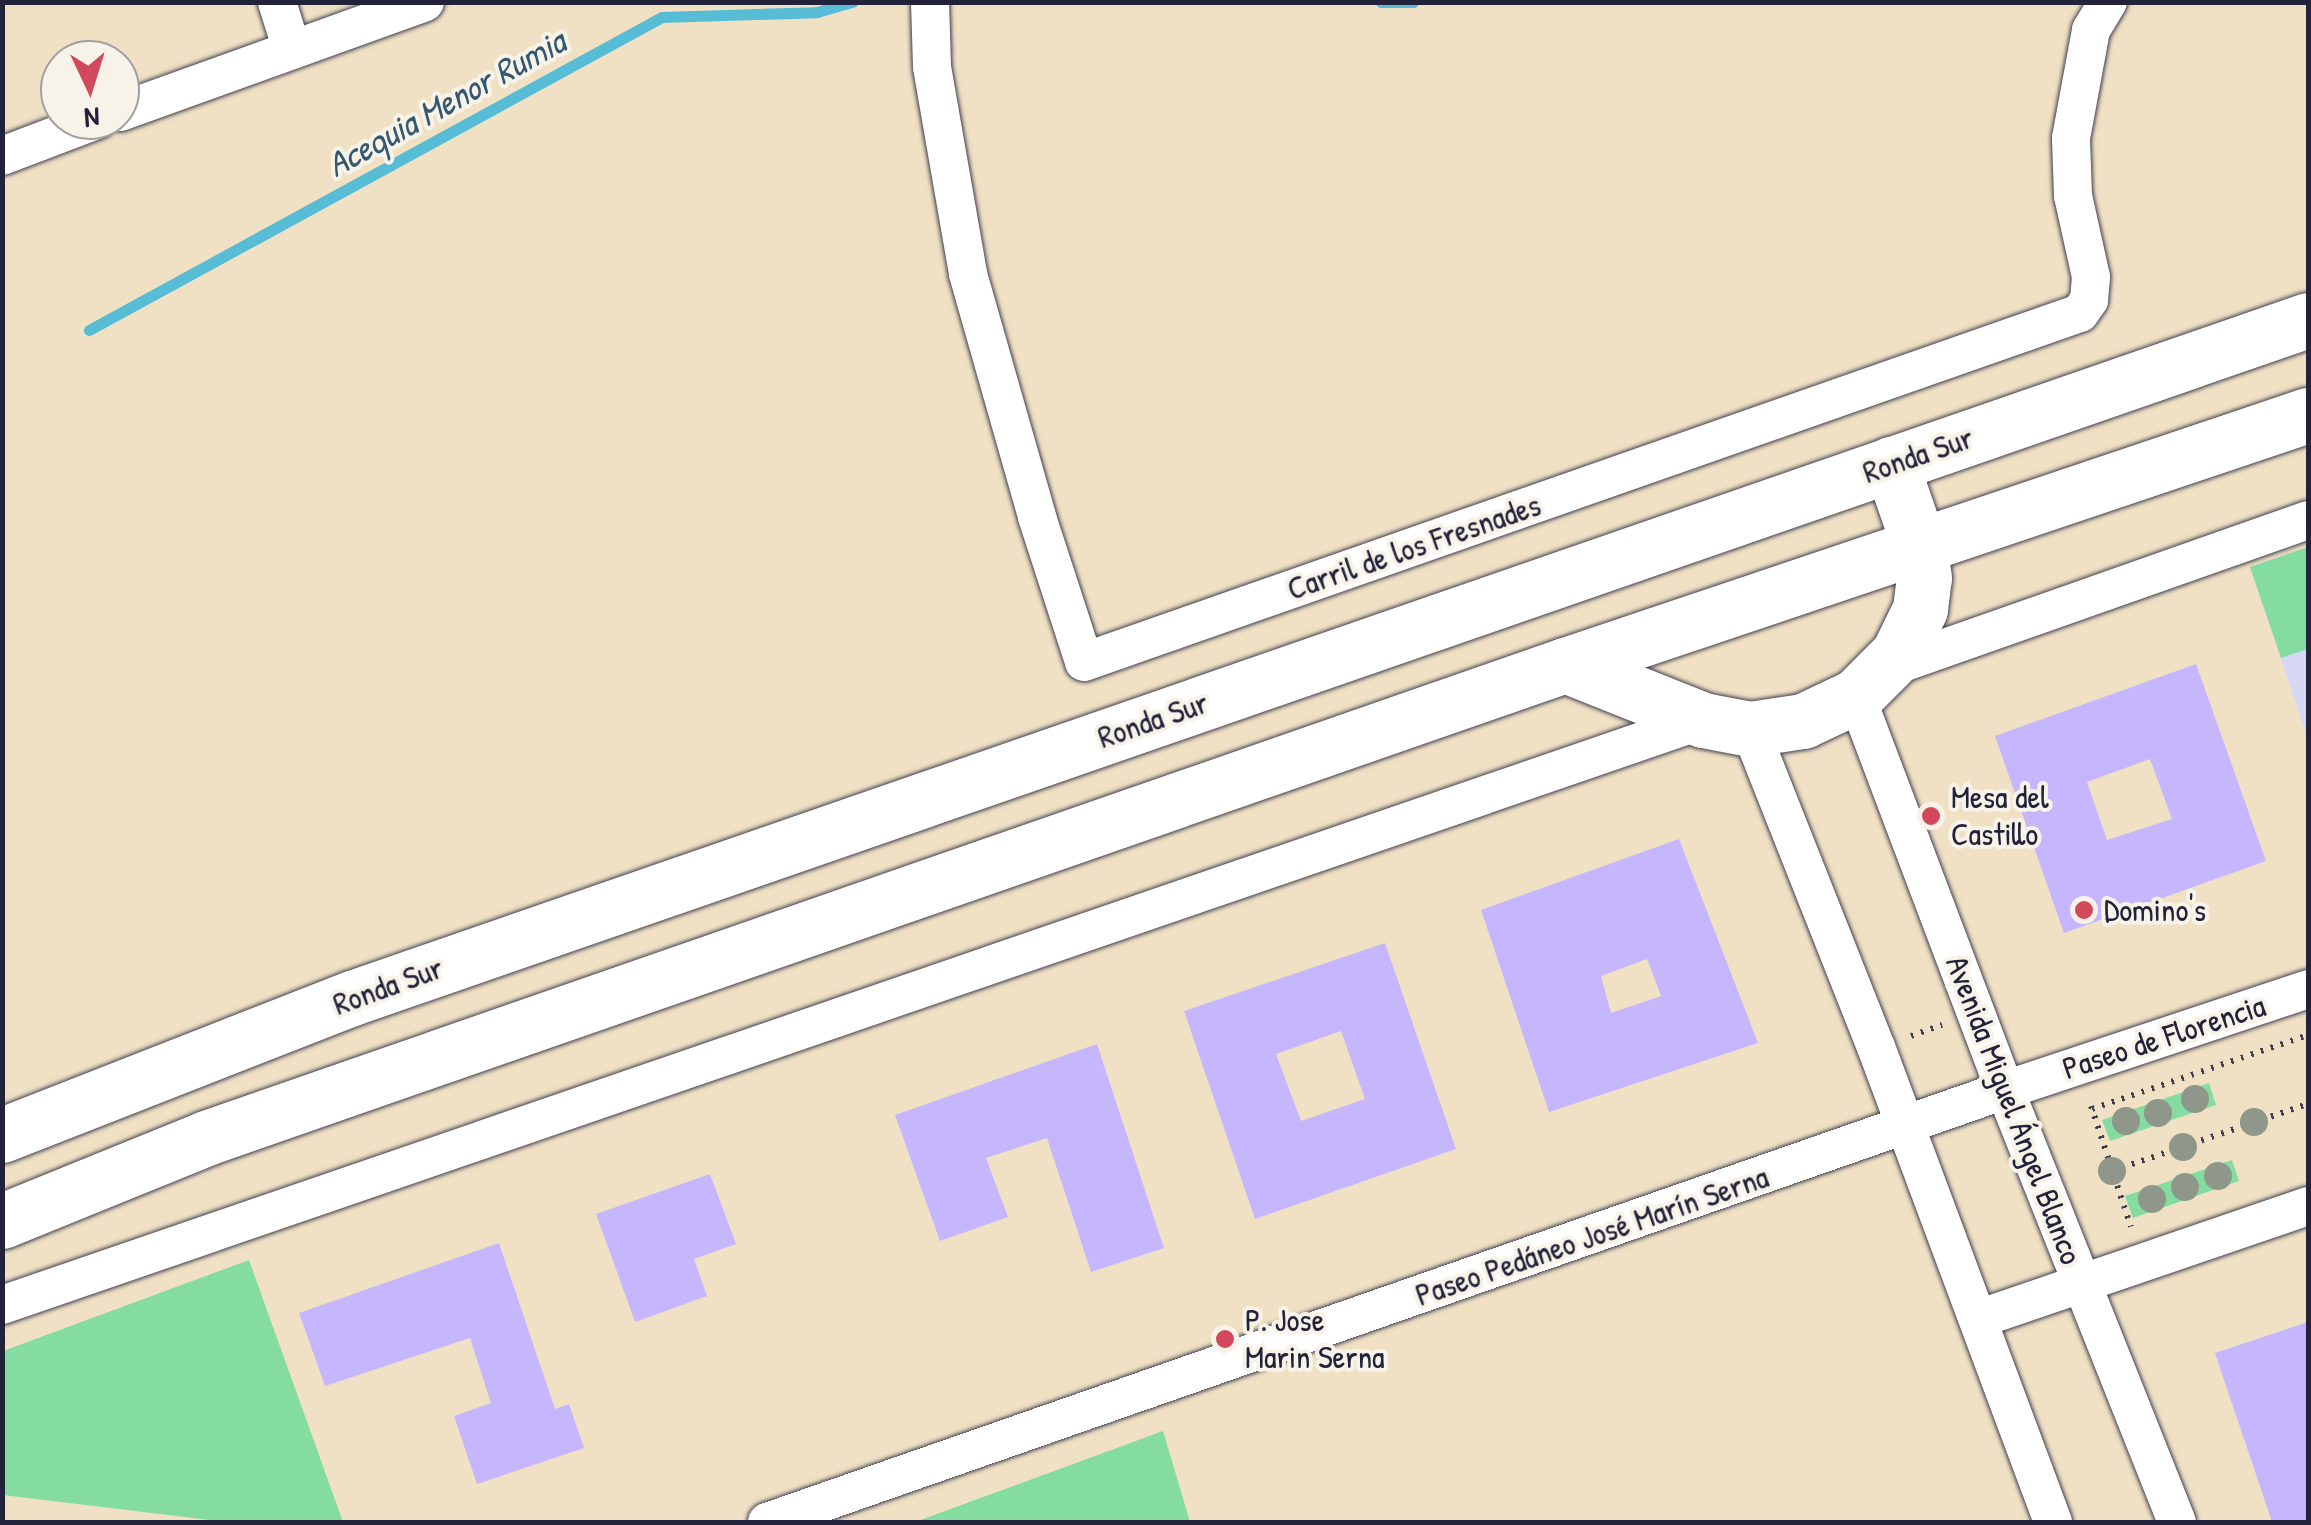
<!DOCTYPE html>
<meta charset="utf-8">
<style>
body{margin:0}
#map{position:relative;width:2311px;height:1525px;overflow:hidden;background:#f0e1c4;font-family:"Patrick Hand",sans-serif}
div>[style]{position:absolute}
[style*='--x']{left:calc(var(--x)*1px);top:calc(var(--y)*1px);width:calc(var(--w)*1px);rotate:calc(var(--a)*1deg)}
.built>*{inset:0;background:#d7d7f8}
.green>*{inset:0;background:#84dca1}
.stream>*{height:11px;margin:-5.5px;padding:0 5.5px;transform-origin:5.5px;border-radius:5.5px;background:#57bcd5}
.building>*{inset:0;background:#c6b6fe}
.path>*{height:6px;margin-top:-3px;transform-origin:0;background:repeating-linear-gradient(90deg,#413f50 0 2.5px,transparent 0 10.5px)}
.roads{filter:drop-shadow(0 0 2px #413f50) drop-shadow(0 0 2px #413f50)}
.street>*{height:38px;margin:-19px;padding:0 19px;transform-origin:19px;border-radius:19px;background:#fff}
.primary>*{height:55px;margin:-27.5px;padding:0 27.5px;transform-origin:27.5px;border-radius:27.5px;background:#fff}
.trees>*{width:28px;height:28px;margin:-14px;border-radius:50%;background:#8f978a}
.dots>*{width:28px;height:28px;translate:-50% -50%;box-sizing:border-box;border:5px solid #f7f3e8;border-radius:50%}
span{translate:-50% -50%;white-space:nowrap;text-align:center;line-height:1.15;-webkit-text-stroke:8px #f7f3e8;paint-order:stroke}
.street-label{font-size:32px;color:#22223b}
.poi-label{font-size:32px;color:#22223b}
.left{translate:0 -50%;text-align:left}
.water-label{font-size:35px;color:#355871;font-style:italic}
.frame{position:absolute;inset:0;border:5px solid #22223b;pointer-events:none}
.north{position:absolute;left:40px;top:40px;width:100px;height:100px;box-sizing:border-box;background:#f7f3e8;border:2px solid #a29fa3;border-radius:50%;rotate:176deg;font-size:28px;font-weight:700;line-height:40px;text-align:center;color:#22223b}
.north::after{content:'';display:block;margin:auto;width:35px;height:45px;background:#d1495b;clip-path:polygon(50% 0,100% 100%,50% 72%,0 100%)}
</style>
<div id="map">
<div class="built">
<i style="clip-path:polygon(2308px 547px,2308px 739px,2250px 567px)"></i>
</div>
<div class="green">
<i style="clip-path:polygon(2308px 547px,2308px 649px,2281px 658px,2250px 567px)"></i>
<i style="clip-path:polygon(2209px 1083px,2216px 1105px,2110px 1141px,2102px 1120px)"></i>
<i style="clip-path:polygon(2232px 1160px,2239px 1181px,2133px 1218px,2125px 1196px)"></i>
<i style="clip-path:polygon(249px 1260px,343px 1522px,226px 1522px,3px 1495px,3px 1351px)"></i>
<i style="clip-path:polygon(1163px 1431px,1190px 1522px,915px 1522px)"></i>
</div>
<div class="stream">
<i style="--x:1381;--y:2;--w:32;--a:0"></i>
<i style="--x:89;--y:330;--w:653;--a:-28.65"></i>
<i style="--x:662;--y:17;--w:155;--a:-1.8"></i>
<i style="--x:817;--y:12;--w:37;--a:-16"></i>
</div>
<div class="building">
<i style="clip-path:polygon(evenodd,2196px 664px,2266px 861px,2064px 933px,1995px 736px,2196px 664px,2150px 759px,2172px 819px,2107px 840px,2087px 782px,2150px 759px)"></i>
<i style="clip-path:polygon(evenodd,1679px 839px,1758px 1043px,1549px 1112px,1481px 910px,1679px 839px,1647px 959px,1661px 996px,1611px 1013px,1601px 976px,1647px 959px)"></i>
<i style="clip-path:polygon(evenodd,1385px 943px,1456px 1149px,1255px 1219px,1184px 1011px,1385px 943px,1341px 1031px,1365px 1099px,1301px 1121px,1276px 1054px,1341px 1031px)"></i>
<i style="clip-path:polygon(1097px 1044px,1164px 1248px,1091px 1272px,1047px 1138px,986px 1158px,1008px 1217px,940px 1241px,895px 1115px)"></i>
<i style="clip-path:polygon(710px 1174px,736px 1244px,694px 1259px,707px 1296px,635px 1322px,596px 1214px)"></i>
<i style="clip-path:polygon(499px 1243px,555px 1409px,569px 1404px,584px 1448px,477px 1484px,454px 1416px,491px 1403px,470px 1338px,325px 1386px,299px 1313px)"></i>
<i style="clip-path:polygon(2308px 1322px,2308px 1522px,2272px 1522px,2215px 1353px)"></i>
</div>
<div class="path">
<i style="--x:1911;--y:1036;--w:33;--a:-20"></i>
<i style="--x:2091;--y:1106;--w:127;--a:71.7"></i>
<i style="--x:2092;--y:1109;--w:228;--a:-18.9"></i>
<i style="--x:2112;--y:1171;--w:207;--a:-18.9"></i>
</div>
<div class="roads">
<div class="street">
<i style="--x:277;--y:2;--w:47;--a:72.7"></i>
<i style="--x:930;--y:2;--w:65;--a:88.2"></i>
<i style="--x:932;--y:67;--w:210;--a:80.1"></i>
<i style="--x:968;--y:274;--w:253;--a:74.1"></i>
<i style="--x:1037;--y:517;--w:152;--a:72"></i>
<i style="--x:1084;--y:662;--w:1055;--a:-19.31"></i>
<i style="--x:2080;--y:313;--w:16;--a:-55"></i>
<i style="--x:2089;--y:300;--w:23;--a:-85"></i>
<i style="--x:2091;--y:277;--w:83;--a:-102.5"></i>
<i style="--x:2073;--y:196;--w:58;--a:-92"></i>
<i style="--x:2071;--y:138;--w:110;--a:-79.5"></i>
<i style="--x:2091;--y:30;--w:33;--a:-59"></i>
<i style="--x:120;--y:112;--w:324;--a:-19.8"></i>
<i style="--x:2;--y:156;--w:102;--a:-20.8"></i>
<i style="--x:1885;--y:669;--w:448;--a:-19.4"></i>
<i style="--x:1856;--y:696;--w:421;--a:69.3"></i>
<i style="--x:2005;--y:1090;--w:465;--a:68.3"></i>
<i style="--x:1750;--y:729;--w:342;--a:68.4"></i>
<i style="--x:1876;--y:1047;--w:507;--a:69.56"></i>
<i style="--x:2;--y:1305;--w:1799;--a:-18.98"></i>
<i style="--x:1978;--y:1319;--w:349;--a:-18.9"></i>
<i style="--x:767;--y:1522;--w:1311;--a:-19.24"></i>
<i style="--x:2005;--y:1090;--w:319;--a:-18.4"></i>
</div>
<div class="primary">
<i style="--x:1565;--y:665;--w:149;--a:21.7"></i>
<i style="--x:1703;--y:720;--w:48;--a:10.8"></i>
<i style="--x:1750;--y:729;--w:54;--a:-8.6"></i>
<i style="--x:1803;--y:721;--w:59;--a:-25.3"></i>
<i style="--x:1856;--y:696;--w:59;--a:-45"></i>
<i style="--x:1898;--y:654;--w:50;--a:-63.9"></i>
<i style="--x:1920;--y:609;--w:31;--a:-83"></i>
<i style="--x:1924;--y:578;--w:30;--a:-98"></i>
<i style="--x:1920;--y:548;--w:89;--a:-109"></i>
<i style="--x:2;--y:1135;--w:376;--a:-21.4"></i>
<i style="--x:352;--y:998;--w:2070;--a:-19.12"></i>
<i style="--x:2;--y:1221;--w:220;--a:-22.1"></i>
<i style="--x:206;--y:1138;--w:1439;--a:-19.19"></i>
<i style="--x:1565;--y:665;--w:784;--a:-18.6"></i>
</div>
</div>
<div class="trees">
<i style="left:2195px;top:1099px"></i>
<i style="left:2158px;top:1113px"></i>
<i style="left:2126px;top:1121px"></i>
<i style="left:2254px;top:1122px"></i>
<i style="left:2183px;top:1147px"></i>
<i style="left:2112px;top:1171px"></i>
<i style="left:2218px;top:1176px"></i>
<i style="left:2185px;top:1187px"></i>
<i style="left:2152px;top:1199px"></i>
</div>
<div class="dots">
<i style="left:1931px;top:816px;background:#d1495b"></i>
<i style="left:2084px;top:910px;background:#d1495b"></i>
<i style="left:1225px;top:1339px;background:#d1495b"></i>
</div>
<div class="street-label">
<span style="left:1918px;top:455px;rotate:-19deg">Ronda Sur</span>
<span style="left:1414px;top:547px;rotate:-19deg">Carril de los Fresnades</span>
<span style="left:1153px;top:720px;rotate:-19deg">Ronda Sur</span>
<span style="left:388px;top:986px;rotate:-20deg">Ronda Sur</span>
<span style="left:2164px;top:1037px;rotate:-18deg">Paseo de Florencia</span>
<span style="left:2014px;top:1110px;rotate:69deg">Avenida Miguel Ángel Blanco</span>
<span style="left:1592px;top:1236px;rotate:-19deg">Paseo Pedáneo José Marín Serna</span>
</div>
<div class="poi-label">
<span class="left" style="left:1951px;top:816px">Mesa del<br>Castillo</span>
<span class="left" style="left:2104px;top:910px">Domino's</span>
<span class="left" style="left:1245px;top:1339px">P. Jose<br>Marin Serna</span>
</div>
<div class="water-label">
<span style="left:446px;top:103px;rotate:-29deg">Acequia Menor Rumia</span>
</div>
<div class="frame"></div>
<div class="north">N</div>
</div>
